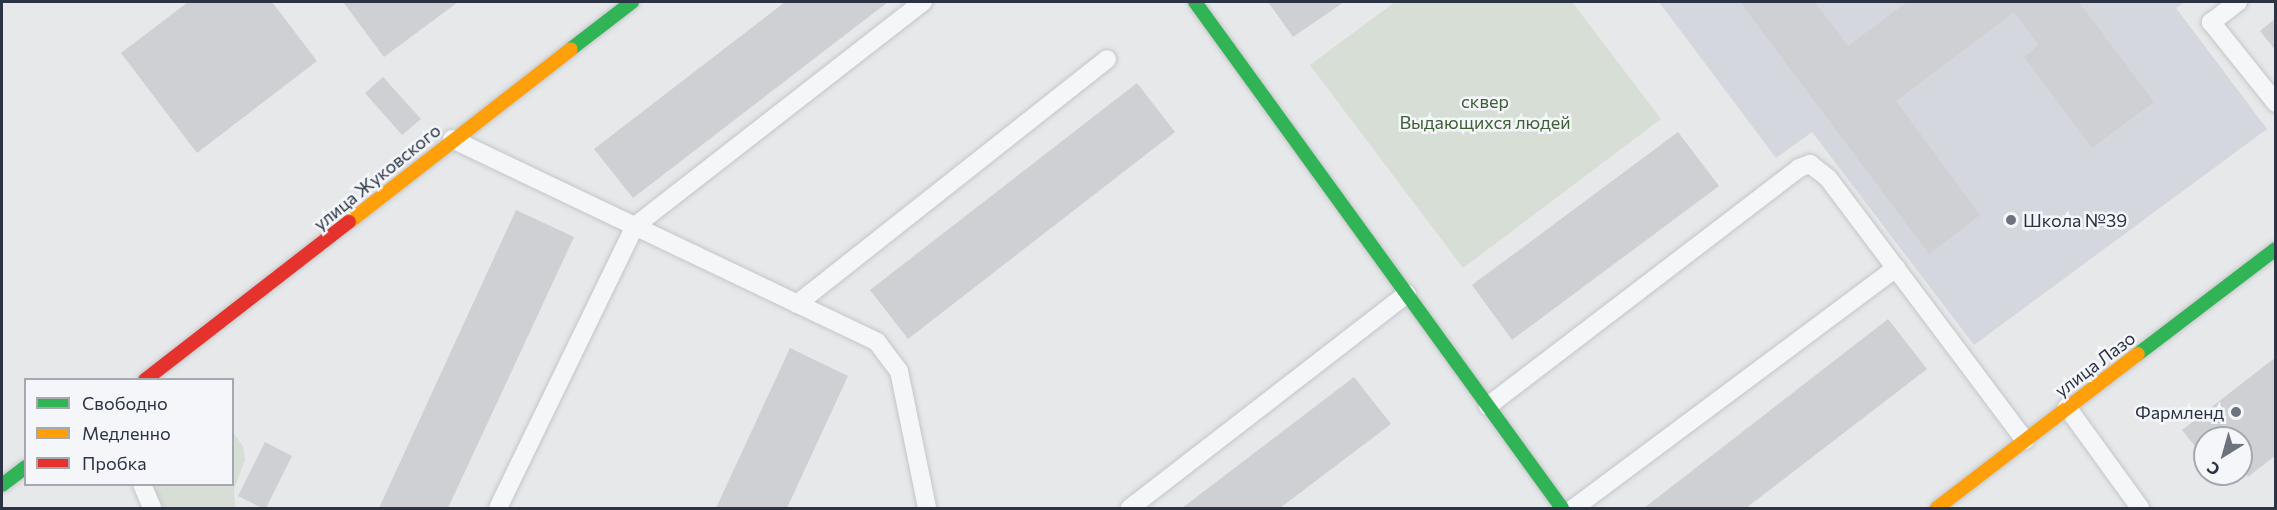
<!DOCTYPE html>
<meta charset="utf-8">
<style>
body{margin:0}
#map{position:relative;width:2277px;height:510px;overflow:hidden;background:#e6e8ea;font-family:Commissioner,sans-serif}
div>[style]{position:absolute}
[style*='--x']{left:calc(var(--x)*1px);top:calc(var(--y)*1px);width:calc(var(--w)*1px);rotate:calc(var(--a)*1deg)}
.built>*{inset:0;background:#d4d7dd}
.green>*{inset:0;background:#d6ded6}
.building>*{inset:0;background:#ced0d3}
.roads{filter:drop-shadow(0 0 2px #c4c6c8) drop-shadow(0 0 2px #c4c6c8)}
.lane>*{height:18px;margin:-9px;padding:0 9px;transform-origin:9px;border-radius:9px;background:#f5f6f7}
.fast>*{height:14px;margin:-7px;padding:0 7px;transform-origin:7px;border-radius:7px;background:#30b455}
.slow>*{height:14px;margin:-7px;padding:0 7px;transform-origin:7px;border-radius:7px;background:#ff9f0a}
.jam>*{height:14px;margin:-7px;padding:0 7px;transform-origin:7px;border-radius:7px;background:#e5322d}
.dots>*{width:16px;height:16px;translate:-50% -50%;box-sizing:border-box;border:3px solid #f4f6f9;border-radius:50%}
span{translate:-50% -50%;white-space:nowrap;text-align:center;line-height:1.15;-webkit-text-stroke:5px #f4f6f9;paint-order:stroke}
.park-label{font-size:18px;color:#3f6138}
.street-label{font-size:18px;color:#2b3445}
.poi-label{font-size:18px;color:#2b3445}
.left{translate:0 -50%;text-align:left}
.right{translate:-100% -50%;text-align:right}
.frame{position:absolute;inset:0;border:3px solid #2b3445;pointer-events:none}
.legend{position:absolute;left:24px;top:378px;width:210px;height:108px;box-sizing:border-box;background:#f4f6f9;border:2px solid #a4a8b1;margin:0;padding:8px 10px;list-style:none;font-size:18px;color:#2b3445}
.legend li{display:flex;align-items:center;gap:12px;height:30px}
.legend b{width:30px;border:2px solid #a4a8b1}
.north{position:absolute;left:2193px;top:426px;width:60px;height:60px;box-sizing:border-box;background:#f4f6f9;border:2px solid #a4a8b1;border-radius:50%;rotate:217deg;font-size:16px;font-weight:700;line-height:24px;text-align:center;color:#2b3445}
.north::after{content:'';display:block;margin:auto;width:21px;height:27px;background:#6c737f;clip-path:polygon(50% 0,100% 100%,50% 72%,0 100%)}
</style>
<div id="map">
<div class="built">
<i style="clip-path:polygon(1659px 2px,2185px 2px,2176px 8px,2267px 129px,1974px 345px,1812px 132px,1776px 158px)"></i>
</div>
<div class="green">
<i style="clip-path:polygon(1395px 2px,1572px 2px,1661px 119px,1463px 268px,1310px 65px)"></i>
<i style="clip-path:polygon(233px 433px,243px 446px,245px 460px,234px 489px,235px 508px,164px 508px,149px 485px,232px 484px)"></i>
</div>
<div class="building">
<i style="clip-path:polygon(188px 2px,272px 2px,317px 61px,197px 153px,121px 53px)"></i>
<i style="clip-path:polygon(343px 2px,458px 2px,384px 57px)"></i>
<i style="clip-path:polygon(785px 2px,888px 2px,633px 198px,594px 149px)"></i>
<i style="clip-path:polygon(1268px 2px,1344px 2px,1293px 37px)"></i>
<i style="clip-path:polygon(1740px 2px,1815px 2px,1848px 46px,1907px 2px,2079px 2px,2154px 102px,2092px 148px,2024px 57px,2039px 45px,2014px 12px,1896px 101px,1980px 215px,1929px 254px)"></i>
<i style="clip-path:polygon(2276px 18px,2276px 51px,2260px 31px)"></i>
<i style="clip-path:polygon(383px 77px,421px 119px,402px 135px,365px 93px)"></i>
<i style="clip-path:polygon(1137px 83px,1175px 132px,908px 339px,870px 290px)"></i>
<i style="clip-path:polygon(1678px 132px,1719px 186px,1512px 340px,1472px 285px)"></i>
<i style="clip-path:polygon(516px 210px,574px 237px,448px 508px,379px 508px)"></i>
<i style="clip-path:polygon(1888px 319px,1927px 369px,1746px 508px,1644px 508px)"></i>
<i style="clip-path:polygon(790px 348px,848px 376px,787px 508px,716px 508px)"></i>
<i style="clip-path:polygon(2276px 357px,2276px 455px,2248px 477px,2241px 468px,2241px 438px,2205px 438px,2201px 454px,2182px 430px)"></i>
<i style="clip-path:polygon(1354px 377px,1391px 424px,1280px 508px,1182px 508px)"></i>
<i style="clip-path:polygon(265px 442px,292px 456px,266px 508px,262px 508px,238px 496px)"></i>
</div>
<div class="roads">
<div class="lane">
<i style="--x:2238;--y:2;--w:34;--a:143"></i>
<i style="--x:2211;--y:22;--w:104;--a:51.3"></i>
<i style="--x:452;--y:139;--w:471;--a:25.5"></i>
<i style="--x:877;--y:342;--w:36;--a:53"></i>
<i style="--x:899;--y:371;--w:140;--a:78.4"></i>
<i style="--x:797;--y:304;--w:395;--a:-38.3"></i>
<i style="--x:1488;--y:406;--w:392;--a:-37.4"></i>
<i style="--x:1799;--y:168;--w:12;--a:-20"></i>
<i style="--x:1810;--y:164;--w:23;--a:38"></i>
<i style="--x:1828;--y:178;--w:328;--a:53.1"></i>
<i style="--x:2067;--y:407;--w:125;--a:54.1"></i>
<i style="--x:142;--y:484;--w:26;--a:67"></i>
<i style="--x:498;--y:508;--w:314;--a:-64.1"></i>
<i style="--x:635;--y:226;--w:365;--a:-37.9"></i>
<i style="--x:1130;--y:508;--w:350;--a:-37.7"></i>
<i style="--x:1574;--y:508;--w:402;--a:-36.7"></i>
</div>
<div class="fast">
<i style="--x:1195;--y:2;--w:625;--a:54.05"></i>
<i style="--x:571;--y:49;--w:77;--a:-37.6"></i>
<i style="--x:2138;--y:354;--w:173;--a:-37.3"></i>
<i style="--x:2;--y:485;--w:30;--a:-37"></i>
</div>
<div class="slow">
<i style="--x:349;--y:222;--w:281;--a:-37.9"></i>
<i style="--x:1937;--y:508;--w:253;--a:-37.5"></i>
</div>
<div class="jam">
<i style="--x:145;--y:380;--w:258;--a:-37.8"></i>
</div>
</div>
<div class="dots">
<i style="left:2011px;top:220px;background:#6c737f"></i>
<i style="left:2236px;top:412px;background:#6c737f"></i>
</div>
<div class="park-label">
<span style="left:1485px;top:112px">сквер<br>Выдающихся людей</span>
</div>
<div class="street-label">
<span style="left:377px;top:177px;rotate:-39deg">улица Жуковского</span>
<span style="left:2095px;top:364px;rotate:-37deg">улица Лазо</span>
</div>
<div class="poi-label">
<span class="left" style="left:2023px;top:220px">Школа №39</span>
<span class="right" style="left:2224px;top:412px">Фармленд</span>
</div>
<div class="frame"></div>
<ul class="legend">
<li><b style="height:8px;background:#30b455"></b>Свободно</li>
<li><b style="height:8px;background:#ff9f0a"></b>Медленно</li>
<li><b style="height:8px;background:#e5322d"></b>Пробка</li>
</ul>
<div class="north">С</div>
</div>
